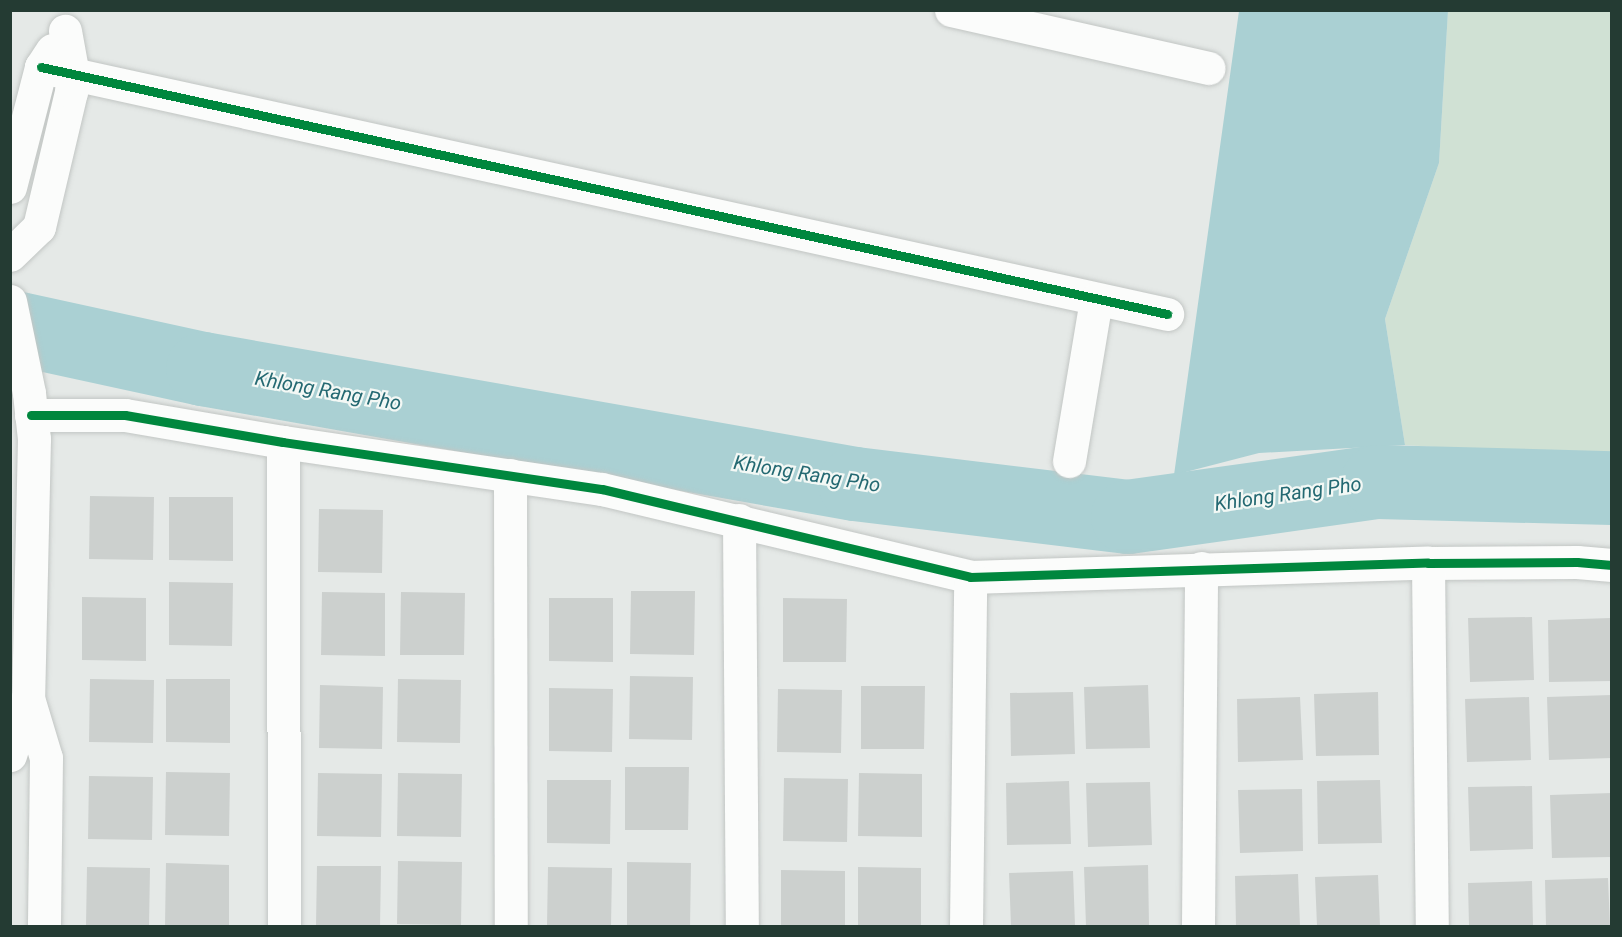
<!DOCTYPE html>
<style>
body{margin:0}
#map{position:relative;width:1622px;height:937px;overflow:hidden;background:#e5e9e7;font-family:Roboto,sans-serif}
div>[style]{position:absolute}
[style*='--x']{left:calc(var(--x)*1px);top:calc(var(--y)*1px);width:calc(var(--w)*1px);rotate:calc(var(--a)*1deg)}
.green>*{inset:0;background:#d0e1d4}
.water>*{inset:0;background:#aad0d3}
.river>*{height:74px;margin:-37px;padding:0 37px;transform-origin:37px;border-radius:37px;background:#aad0d3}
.building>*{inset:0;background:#ccd0ce}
.roads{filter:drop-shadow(0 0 2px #c2c6c4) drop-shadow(0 0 2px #c2c6c4)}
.minor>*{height:33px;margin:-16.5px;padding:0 16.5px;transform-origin:16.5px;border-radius:16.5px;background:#fbfcfb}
.cycleway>*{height:9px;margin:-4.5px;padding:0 4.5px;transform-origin:4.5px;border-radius:4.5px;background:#00873e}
span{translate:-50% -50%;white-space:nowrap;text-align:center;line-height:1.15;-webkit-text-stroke:4.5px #f3f8f5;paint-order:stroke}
.water-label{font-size:20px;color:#246972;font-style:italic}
.frame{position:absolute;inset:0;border:12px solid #243b33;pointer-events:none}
</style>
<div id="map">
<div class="green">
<i style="clip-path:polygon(1448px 11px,1611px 11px,1611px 458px,1405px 445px,1385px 319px,1439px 163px)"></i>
</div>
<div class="water">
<i style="clip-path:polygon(1239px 11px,1448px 11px,1439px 163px,1385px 319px,1405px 445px,1259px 453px,1174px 475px)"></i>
</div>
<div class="river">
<i style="--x:10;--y:327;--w:198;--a:12.3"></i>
<i style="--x:203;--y:369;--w:662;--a:10"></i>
<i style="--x:855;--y:484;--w:275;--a:6.9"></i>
<i style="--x:1128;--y:517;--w:252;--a:-8"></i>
<i style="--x:1378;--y:482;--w:234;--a:1.5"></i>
</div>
<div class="building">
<i style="clip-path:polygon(90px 496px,154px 497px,153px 560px,89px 559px)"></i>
<i style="clip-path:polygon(169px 497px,233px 497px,233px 561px,169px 560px)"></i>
<i style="clip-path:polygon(319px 509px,383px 510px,382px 573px,318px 572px)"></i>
<i style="clip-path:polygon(169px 582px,233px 583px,232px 646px,169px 645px)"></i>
<i style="clip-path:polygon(631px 591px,695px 591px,694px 655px,630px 654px)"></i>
<i style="clip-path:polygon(322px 592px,385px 593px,385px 656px,321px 655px)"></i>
<i style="clip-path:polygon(401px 592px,465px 593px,464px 655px,400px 655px)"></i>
<i style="clip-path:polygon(82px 597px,146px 598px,146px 661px,82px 660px)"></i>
<i style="clip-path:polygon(549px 598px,613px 598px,613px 662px,549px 661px)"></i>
<i style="clip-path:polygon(783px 598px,847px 599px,846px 662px,783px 662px)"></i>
<i style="clip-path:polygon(1532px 617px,1534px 680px,1470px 682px,1468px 618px)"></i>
<i style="clip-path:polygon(1611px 618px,1612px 681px,1549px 682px,1548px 620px)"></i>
<i style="clip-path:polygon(630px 676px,693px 677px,692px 740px,629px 739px)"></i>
<i style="clip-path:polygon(90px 679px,154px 680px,153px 743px,89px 742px)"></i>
<i style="clip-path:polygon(166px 679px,230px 679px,230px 743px,166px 742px)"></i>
<i style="clip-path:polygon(398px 679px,461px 680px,460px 743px,397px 742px)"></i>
<i style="clip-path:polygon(320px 685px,383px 687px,382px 749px,319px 748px)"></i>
<i style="clip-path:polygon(1148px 685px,1150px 748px,1086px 749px,1084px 687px)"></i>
<i style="clip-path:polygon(861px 686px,925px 686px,924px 749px,861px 749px)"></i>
<i style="clip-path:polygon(549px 688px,613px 689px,612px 752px,549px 751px)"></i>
<i style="clip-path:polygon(778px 689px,842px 690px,841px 753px,777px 752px)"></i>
<i style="clip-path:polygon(1073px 692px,1075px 754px,1011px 756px,1010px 693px)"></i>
<i style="clip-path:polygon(1378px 692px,1379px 755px,1316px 756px,1314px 694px)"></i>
<i style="clip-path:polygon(1611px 695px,1612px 758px,1549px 760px,1547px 697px)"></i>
<i style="clip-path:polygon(1300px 697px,1303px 760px,1238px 762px,1237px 699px)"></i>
<i style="clip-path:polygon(1529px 697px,1531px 760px,1467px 762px,1465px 699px)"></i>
<i style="clip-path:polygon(625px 767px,689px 767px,688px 830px,625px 830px)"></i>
<i style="clip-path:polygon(166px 772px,230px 773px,229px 836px,165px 835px)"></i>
<i style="clip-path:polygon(318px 773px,382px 774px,381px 837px,317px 836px)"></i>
<i style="clip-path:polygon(398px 773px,462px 774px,461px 837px,397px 836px)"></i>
<i style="clip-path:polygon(859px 773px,922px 774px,922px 837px,858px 836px)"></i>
<i style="clip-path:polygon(89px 776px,153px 777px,152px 840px,88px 839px)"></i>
<i style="clip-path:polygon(784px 778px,848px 779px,847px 842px,783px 841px)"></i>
<i style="clip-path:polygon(547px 780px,611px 780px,610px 844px,547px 843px)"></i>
<i style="clip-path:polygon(1380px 780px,1382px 843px,1318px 844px,1317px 781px)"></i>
<i style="clip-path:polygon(1069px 781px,1071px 844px,1007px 845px,1006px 783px)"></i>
<i style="clip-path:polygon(1150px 782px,1152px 845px,1088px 847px,1086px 783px)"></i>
<i style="clip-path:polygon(1532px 786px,1533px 849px,1470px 851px,1468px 787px)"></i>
<i style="clip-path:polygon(1302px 789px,1303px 851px,1240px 853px,1238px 790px)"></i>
<i style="clip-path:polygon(1612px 793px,1612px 857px,1552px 858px,1550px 795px)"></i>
<i style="clip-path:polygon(398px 861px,462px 862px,461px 925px,397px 924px)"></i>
<i style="clip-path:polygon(627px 862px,691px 863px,690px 926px,627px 925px)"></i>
<i style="clip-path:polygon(166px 863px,229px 865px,229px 926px,165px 926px)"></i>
<i style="clip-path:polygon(1148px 865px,1149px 926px,1086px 926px,1084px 867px)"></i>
<i style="clip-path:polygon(317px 866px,381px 866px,380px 926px,316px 926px)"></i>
<i style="clip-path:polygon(87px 867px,150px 868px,149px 926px,86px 926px)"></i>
<i style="clip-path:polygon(548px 867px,612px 868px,611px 926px,547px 926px)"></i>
<i style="clip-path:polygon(858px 867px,921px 868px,921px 926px,858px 926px)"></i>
<i style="clip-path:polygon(781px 870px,845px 871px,845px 926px,781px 926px)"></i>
<i style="clip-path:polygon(1073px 871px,1075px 926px,1011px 926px,1009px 873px)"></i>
<i style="clip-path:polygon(1298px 874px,1300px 926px,1236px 926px,1235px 876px)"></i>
<i style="clip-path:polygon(1378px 875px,1380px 926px,1317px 926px,1315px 877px)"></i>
<i style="clip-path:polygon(1608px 878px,1610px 926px,1546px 926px,1545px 880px)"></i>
<i style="clip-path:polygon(1532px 881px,1533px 926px,1469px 926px,1468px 883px)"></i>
</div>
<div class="roads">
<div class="minor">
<i style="--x:951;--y:10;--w:264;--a:12.7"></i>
<i style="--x:41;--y:67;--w:1153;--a:12.37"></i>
<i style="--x:10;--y:187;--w:124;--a:-75.5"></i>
<i style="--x:41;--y:67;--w:20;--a:-57"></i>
<i style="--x:10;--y:255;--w:40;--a:-44"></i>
<i style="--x:39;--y:227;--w:139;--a:-76.7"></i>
<i style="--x:71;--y:92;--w:17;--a:-83"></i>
<i style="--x:73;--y:75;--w:45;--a:-100.3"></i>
<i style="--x:10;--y:301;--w:94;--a:78.3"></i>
<i style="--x:29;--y:393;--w:46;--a:83.8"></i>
<i style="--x:34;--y:439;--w:259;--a:91.3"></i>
<i style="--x:28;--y:698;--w:60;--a:107.5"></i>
<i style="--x:31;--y:415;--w:94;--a:0"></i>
<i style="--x:125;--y:415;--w:160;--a:9.7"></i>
<i style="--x:283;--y:442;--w:322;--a:8.4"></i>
<i style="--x:602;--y:489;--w:378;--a:13.4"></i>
<i style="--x:970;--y:577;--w:458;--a:-1.8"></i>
<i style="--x:1428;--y:563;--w:149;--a:-0.4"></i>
<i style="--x:1577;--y:562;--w:35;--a:5"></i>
<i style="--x:283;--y:442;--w:484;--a:89.9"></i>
<i style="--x:1069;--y:461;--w:164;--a:-80.5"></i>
<i style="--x:510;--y:475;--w:451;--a:89.9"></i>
<i style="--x:739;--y:520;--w:406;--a:89.6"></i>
<i style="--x:1428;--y:563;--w:363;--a:89.4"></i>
<i style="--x:28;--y:698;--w:63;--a:73.3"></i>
<i style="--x:46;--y:758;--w:168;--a:90.7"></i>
<i style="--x:966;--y:926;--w:349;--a:-89.3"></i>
<i style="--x:1198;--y:926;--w:358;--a:-89.5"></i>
</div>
</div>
<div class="cycleway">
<i style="--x:41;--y:67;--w:1153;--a:12.37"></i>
<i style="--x:31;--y:415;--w:94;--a:0"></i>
<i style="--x:125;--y:415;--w:160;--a:9.7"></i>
<i style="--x:283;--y:442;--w:322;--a:8.4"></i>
<i style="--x:602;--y:489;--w:378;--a:13.4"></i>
<i style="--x:970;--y:577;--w:458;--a:-1.8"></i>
<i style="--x:1428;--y:563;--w:149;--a:-0.4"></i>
<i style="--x:1577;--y:562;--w:35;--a:5"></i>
</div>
<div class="water-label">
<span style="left:328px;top:391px;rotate:10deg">Khlong Rang Pho</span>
<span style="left:807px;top:474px;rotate:9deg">Khlong Rang Pho</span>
<span style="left:1288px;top:494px;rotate:-8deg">Khlong Rang Pho</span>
</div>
<div class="frame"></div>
</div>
